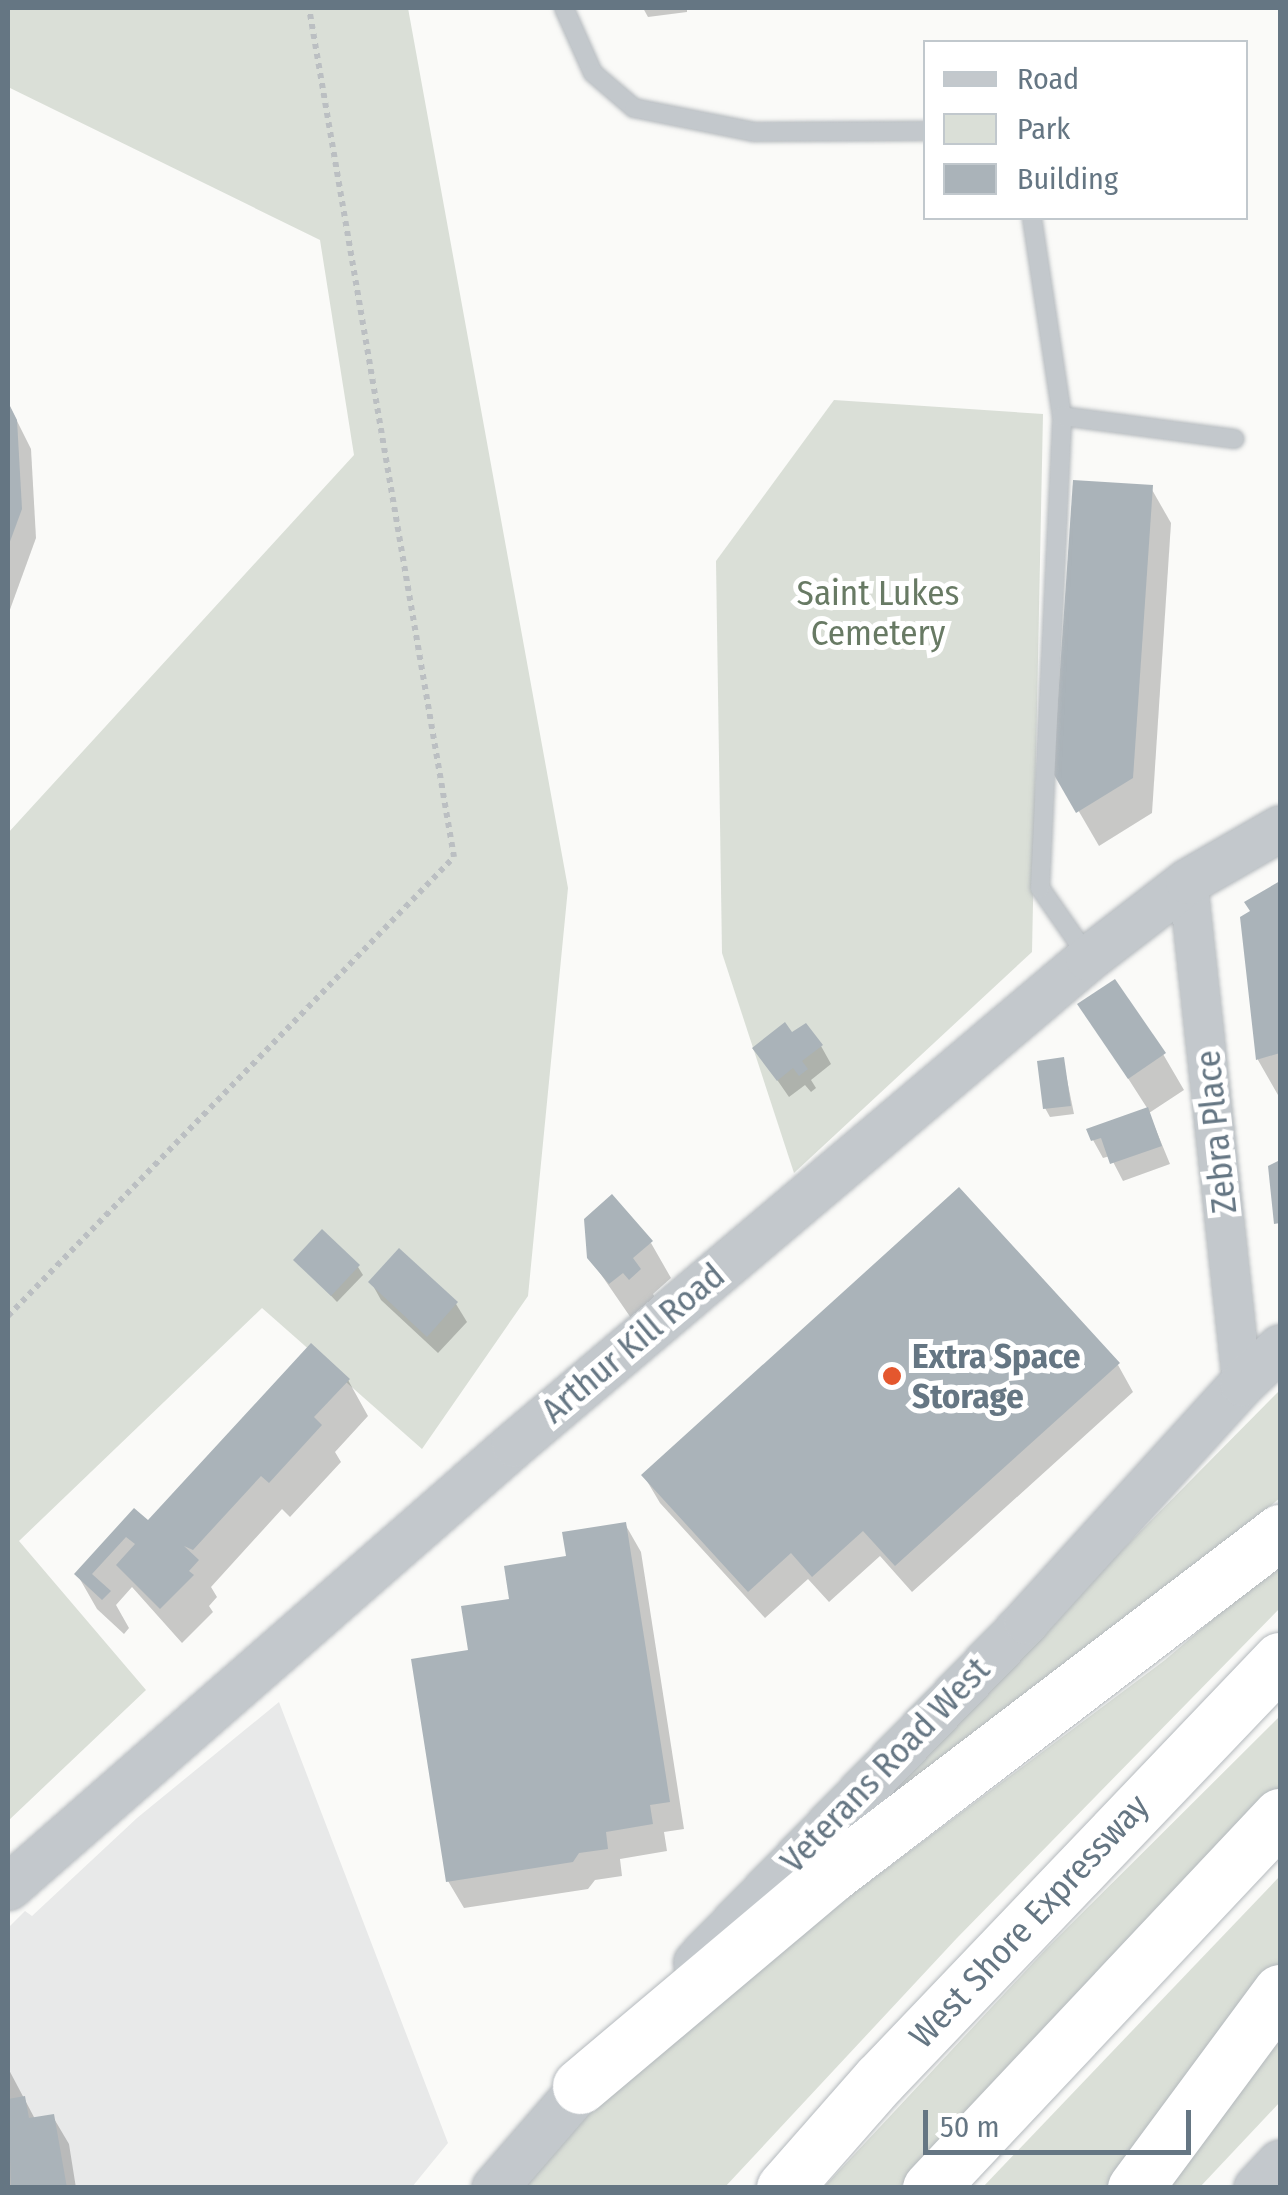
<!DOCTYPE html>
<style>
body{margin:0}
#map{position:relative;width:1288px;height:2195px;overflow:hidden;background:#fafaf8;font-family:"Fira Sans Condensed",sans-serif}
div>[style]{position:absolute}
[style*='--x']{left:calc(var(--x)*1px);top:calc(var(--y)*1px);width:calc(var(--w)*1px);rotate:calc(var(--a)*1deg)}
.built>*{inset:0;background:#e8e9e9}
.green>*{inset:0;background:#dadfd7}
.shadow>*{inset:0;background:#0003}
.building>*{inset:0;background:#aab3b9}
.path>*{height:6px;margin-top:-3px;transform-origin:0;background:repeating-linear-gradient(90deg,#bbbfc2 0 5px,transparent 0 10px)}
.roads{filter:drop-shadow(0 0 2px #b4b9bd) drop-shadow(0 0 2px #b4b9bd)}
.service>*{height:18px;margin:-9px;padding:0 9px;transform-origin:9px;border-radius:9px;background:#c3c8cc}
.minor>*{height:38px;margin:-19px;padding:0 19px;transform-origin:19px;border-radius:19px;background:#c3c8cc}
.tertiary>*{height:45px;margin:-22.5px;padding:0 22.5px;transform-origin:22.5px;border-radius:22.5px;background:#c3c8cc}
.motorway>*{height:55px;margin:-27.5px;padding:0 27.5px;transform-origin:27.5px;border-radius:27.5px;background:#fff}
.dots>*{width:28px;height:28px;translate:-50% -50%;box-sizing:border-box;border:5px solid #fff;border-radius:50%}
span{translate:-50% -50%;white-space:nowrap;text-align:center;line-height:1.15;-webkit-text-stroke:10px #fff;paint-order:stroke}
.park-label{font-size:35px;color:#687a64}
.street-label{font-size:35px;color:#657683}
.poi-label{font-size:35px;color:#657683;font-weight:700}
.left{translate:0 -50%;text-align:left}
.frame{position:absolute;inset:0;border:10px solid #657683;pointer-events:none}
.legend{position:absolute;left:923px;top:40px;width:325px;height:180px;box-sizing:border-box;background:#fff;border:2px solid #c1c8cd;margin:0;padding:12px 18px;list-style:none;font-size:30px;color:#657683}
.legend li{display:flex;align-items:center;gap:20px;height:50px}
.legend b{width:50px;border:2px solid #c1c8cd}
.scale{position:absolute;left:923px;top:2110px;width:268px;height:45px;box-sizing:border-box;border:5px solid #657683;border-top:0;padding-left:12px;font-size:30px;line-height:35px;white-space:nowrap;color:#657683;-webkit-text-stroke:8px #fff;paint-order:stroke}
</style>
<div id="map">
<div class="built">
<i style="clip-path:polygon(279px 1702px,448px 2143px,412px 2187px,8px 2188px,8px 1928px,25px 1911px,32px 1916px,137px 1818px)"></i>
</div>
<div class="green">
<i style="clip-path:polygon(8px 8px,408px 8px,568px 888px,528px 1296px,422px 1449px,262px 1308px,19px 1541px,146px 1690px,8px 1821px,8px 833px,354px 455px,320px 240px,8px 87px)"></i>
<i style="clip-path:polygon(834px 400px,1043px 414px,1032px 952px,794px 1173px,722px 953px,716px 561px)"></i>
<i style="clip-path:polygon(1280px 1390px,1280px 1498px,1052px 1685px,855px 1820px)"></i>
<i style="clip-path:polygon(1280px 1562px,1280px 1608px,957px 1938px,725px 2187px,521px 2188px,614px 2080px,670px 2031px,1165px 1660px)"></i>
<i style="clip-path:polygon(1280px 1716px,1280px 1787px,1075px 1996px,900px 2187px,823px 2188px,1046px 1949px)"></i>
<i style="clip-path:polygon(1280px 1876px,1280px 1969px,1110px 2187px,982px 2188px)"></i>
<i style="clip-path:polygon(1280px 2029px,1280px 2102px,1200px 2187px,1159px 2188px)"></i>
</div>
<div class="shadow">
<i style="clip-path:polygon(643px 8px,687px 8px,687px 12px,648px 17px)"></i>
<i style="clip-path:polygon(8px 403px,31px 449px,36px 538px,8px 615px)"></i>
<i style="clip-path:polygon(1151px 488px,1171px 523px,1152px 813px,1099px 846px,1056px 772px)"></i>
<i style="clip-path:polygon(1280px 884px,1280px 1094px,1278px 1095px,1258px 1060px,1242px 918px,1253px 912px,1247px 902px)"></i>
<i style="clip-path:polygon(1081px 1005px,1163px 1054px,1184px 1090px,1149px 1113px,1170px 1164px,1123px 1181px,1110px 1156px,1103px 1158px,1093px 1140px,1089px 1130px,1149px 1111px)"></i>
<i style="clip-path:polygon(792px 1036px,821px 1046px,831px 1064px,811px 1080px,816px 1088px,811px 1092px,805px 1085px,789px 1097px,755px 1048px)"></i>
<i style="clip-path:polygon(1063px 1060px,1074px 1114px,1050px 1117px,1045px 1108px)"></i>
<i style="clip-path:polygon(651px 1243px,671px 1278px,653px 1294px,660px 1306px,631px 1318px,589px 1257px)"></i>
<i style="clip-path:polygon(297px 1260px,358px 1267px,363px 1275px,337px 1302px)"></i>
<i style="clip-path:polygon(371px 1282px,456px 1304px,467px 1322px,438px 1353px,381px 1300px)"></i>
<i style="clip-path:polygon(1118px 1365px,1133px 1392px,912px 1592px,880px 1556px,829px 1602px,808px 1579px,765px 1618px,660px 1503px,644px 1476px)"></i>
<i style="clip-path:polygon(348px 1380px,368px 1416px,335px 1452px,341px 1462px,290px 1517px,282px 1509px,211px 1587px,217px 1597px,209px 1606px,213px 1612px,182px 1643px,132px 1587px,116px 1605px,129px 1628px,124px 1634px,97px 1609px,77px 1574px,134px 1512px,148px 1524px)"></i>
<i style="clip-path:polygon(625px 1524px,641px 1552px,684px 1829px,664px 1832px,667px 1851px,620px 1859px,622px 1876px,595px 1880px,588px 1889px,464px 1908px,448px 1881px,471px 1652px,512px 1601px,569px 1558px)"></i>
<i style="clip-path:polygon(8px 2068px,35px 2119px,53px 2117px,69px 2144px,76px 2188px,8px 2188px)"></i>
</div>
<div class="building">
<i style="clip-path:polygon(8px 402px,17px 420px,22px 509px,8px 547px)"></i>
<i style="clip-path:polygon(1073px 480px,1153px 485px,1133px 778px,1076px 813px,1053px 773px)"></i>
<i style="clip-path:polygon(1280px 881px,1280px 1053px,1256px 1060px,1240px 917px,1250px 911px,1244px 902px)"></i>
<i style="clip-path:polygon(1115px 979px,1166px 1053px,1128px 1079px,1077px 1004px)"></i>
<i style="clip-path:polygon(785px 1022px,792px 1032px,806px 1023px,823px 1045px,802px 1061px,808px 1069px,799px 1076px,793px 1068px,777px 1081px,752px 1048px)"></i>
<i style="clip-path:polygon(1064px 1057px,1071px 1106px,1043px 1109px,1037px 1061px)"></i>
<i style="clip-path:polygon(1148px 1107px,1162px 1146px,1110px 1164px,1101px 1138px,1091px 1141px,1086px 1129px)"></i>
<i style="clip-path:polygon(1280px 1160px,1280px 1223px,1274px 1224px,1268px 1166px)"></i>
<i style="clip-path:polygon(959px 1187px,1120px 1363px,895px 1566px,863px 1531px,812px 1577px,791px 1553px,748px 1592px,641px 1475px)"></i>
<i style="clip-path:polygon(612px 1194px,653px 1241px,633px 1258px,641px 1269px,629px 1280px,623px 1273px,609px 1284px,587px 1258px,584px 1219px)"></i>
<i style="clip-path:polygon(322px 1229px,360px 1265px,331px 1296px,293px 1260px)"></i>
<i style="clip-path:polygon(399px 1248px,458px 1302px,427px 1337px,368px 1282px)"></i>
<i style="clip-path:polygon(311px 1343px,350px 1379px,314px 1417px,322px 1425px,269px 1483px,261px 1476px,193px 1550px,184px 1546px,199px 1560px,189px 1571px,194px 1575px,160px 1609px,116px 1565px,135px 1544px,126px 1537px,92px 1574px,111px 1591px,102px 1600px,74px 1574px,134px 1508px,148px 1520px)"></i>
<i style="clip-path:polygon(626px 1522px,670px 1802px,650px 1805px,653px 1824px,606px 1832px,608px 1849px,579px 1853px,573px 1862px,446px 1882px,411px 1659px,468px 1650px,461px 1606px,509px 1599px,504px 1566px,566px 1556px,562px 1532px)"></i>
<i style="clip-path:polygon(25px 2096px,29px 2118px,54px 2114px,67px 2188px,11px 2188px,8px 2099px)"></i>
</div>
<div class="path">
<i style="--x:8;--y:1316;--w:640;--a:-45.82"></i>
<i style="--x:454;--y:857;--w:861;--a:-99.69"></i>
</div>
<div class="roads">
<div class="service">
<i style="--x:564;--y:8;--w:71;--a:66"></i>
<i style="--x:593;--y:73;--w:54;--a:40.5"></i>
<i style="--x:634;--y:108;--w:122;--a:11.3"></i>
<i style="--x:754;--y:132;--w:172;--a:-0.3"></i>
<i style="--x:1032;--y:218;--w:200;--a:81.4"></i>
<i style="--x:1088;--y:957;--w:84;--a:-124.8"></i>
<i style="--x:1040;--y:888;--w:473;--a:-87.3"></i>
<i style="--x:1062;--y:416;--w:174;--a:7.6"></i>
</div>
<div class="minor">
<i style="--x:1188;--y:881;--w:505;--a:83.86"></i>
</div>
<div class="tertiary">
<i style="--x:8;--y:1887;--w:673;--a:-41.2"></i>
<i style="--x:514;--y:1444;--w:752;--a:-40.25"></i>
<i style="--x:1088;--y:958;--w:126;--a:-37.6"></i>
<i style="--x:1188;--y:881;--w:106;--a:-29.9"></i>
<i style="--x:696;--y:1962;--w:475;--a:-45.9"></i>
<i style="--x:1026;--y:1621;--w:321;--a:-47.8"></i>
<i style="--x:1242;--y:1383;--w:52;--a:-43.5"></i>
<i style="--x:494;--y:2188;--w:169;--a:-49.1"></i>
<i style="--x:1256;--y:2188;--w:35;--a:-47"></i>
</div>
<div class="motorway">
<i style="--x:580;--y:2086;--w:324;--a:-40.1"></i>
<i style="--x:828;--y:1877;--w:569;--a:-37.35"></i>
<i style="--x:784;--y:2188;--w:144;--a:-48.7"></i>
<i style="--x:879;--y:2080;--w:581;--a:-46.33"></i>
<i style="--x:930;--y:2188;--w:511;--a:-46.75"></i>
<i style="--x:1135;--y:2188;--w:244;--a:-53.5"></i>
</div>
</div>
<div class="dots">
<i style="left:892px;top:1376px;background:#e4572e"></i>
</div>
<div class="park-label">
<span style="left:878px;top:613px">Saint Lukes<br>Cemetery</span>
</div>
<div class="street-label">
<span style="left:1216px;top:1132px;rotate:-96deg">Zebra Place</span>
<span style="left:633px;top:1343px;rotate:-40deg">Arthur Kill Road</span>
<span style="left:885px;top:1765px;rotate:-46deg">Veterans Road West</span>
<span style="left:1029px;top:1921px;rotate:-47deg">West Shore Expressway</span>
</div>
<div class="poi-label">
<span class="left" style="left:912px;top:1376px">Extra Space<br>Storage</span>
</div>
<div class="frame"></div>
<ul class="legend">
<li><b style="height:12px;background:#c3c8cc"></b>Road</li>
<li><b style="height:28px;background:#dadfd7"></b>Park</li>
<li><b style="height:28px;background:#aab3b9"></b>Building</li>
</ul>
<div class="scale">50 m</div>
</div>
